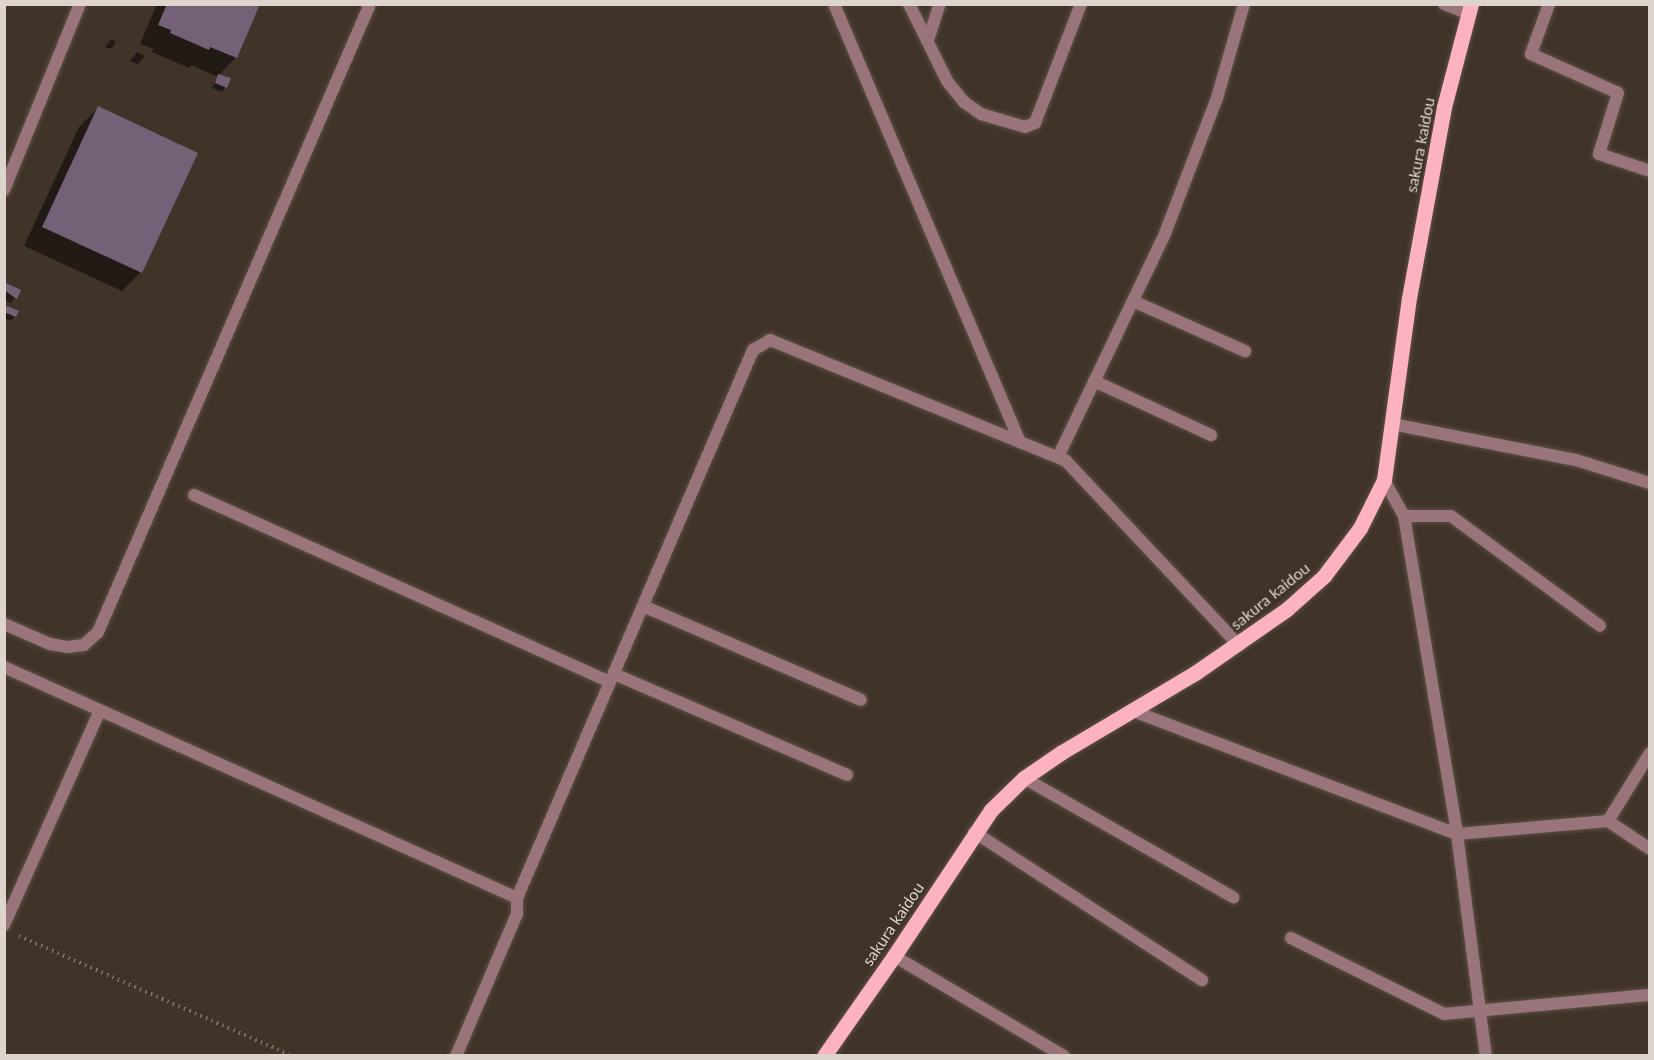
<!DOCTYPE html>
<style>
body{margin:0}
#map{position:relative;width:1654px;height:1060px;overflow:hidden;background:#403328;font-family:Lato,sans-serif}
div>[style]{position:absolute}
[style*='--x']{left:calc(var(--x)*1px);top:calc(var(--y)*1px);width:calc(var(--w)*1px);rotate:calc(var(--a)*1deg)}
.shadow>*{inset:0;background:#0007}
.building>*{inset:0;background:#746178}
.path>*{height:4px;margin-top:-2px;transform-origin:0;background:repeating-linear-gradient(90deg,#7f746b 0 1.5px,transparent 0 6px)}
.roads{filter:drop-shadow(0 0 2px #5c5046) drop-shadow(0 0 2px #5c5046)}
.service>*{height:12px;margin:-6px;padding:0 6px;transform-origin:6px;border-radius:6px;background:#99757b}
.pedestrian>*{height:12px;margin:-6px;padding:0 6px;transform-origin:6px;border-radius:6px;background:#99757b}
.minor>*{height:12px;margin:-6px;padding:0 6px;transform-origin:6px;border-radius:6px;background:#99757b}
.tertiary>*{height:12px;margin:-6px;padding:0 6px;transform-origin:6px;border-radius:6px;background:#99757b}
.primary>*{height:15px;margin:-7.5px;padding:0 7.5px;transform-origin:7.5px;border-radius:7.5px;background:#fcb2c0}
span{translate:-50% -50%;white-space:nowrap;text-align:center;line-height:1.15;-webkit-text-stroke:4.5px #403328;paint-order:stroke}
.street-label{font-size:16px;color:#dcd4cd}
.frame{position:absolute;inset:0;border:6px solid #dcd4cd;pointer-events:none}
</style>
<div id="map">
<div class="shadow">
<i style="clip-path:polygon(157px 4px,259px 4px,236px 57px,218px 76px,226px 87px,222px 92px,212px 88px,218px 77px,191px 65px,189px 68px,152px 52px,153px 49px,140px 44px)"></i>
<i style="clip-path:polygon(111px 39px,116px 42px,111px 49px,105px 47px)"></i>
<i style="clip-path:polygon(137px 52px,145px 56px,138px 64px,130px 61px)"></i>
<i style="clip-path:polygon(98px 108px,196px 153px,141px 272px,122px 291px,24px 246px,79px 127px)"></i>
<i style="clip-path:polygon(7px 285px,19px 290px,11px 303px,5px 300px)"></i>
<i style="clip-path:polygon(7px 308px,15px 316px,11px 321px,4px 318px)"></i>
</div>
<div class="building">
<i style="clip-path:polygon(167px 4px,260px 4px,237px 58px,210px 47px,209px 50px,170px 33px,171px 30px,158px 25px)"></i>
<i style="clip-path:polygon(218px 74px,231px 78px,227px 88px,215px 83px)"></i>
<i style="clip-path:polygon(98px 106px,198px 153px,142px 273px,42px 227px)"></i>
<i style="clip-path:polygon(6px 283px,21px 290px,17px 299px,4px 290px)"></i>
<i style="clip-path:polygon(7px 306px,19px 311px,16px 317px,4px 312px)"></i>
</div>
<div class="path">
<i style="--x:19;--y:936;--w:298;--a:23.7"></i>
</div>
<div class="roads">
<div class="service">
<i style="--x:909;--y:4;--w:86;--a:63.7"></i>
<i style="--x:947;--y:81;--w:27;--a:51"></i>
<i style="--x:964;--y:102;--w:21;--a:35"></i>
<i style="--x:981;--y:114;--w:46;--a:16.5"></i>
<i style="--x:1025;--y:127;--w:11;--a:-22"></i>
<i style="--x:1035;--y:123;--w:128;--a:-68.9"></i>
<i style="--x:928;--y:40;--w:38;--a:-72"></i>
<i style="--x:4;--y:190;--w:201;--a:-67.8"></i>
<i style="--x:1133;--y:301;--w:123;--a:24.1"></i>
<i style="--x:1094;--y:381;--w:129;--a:24.8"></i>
<i style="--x:1404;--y:516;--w:47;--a:0"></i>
<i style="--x:1451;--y:516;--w:185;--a:36.4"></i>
</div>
<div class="pedestrian">
<i style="--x:834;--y:4;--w:476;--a:67"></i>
<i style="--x:4;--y:624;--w:50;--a:23.5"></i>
<i style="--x:50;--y:644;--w:17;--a:10"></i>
<i style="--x:67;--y:647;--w:17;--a:-7"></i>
<i style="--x:84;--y:645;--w:19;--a:-43"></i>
<i style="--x:98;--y:632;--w:684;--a:-66.58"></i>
</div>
<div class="minor">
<i style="--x:1444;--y:4;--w:26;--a:21"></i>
<i style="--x:1549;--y:4;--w:53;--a:109.8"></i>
<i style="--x:1531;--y:54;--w:95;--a:24.1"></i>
<i style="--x:1618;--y:93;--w:64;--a:107.3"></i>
<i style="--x:1599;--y:154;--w:54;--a:18.4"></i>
<i style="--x:1392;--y:424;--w:187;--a:11.1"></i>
<i style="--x:1576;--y:460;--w:77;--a:17.3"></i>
<i style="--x:1058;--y:457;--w:245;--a:-64.4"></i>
<i style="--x:1164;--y:236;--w:148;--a:-69"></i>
<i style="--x:1217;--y:98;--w:98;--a:-74"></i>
<i style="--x:194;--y:495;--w:456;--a:24.2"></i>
<i style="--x:643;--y:606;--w:237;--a:23.3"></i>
<i style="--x:4;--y:667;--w:563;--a:24.24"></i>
<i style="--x:517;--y:898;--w:597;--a:-66.7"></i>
<i style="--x:753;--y:350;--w:20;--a:-30"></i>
<i style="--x:770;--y:340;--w:320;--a:22.2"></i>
<i style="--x:1066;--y:461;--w:253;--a:46.8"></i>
<i style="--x:614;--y:674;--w:254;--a:23.4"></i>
<i style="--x:1133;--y:711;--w:347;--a:20.8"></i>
<i style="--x:1457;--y:834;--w:152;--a:-4.9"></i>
<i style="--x:1608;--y:821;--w:50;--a:33.7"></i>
<i style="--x:1024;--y:778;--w:241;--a:29.7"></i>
<i style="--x:1608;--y:821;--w:80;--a:-58.3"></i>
<i style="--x:974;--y:832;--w:272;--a:33"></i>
<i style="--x:4;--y:925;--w:235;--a:-65.9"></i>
<i style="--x:1291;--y:938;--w:171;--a:26.4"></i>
<i style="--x:1444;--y:1014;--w:207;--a:-5.3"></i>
<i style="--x:894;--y:956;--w:197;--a:30.5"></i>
<i style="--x:456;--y:1056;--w:155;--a:-66.8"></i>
<i style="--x:517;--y:914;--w:16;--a:-90"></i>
</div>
<div class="tertiary">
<i style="--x:1384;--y:480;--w:41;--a:60.9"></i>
<i style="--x:1404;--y:516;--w:322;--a:80.5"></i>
<i style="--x:1457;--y:834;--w:224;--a:82.6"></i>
</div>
<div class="primary">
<i style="--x:824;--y:1056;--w:122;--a:-55"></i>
<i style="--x:894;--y:956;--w:175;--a:-56.4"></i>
<i style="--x:991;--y:810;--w:46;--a:-44.1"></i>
<i style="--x:1024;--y:778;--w:46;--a:-34.4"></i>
<i style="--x:1062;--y:752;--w:155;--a:-30.7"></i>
<i style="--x:1195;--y:673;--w:112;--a:-34.8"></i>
<i style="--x:1287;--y:609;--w:50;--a:-41.7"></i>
<i style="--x:1324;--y:576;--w:60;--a:-53.1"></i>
<i style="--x:1360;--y:528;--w:54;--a:-63.4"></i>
<i style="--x:1384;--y:480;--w:184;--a:-82.2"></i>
<i style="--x:1409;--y:298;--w:194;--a:-79.6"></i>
<i style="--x:1444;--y:107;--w:106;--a:-75.3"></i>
</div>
</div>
<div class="street-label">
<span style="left:1420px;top:145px;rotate:-79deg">sakura kaidou</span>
<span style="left:1270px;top:596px;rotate:-39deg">sakura kaidou</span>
<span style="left:893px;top:924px;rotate:-56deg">sakura kaidou</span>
</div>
<div class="frame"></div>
</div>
